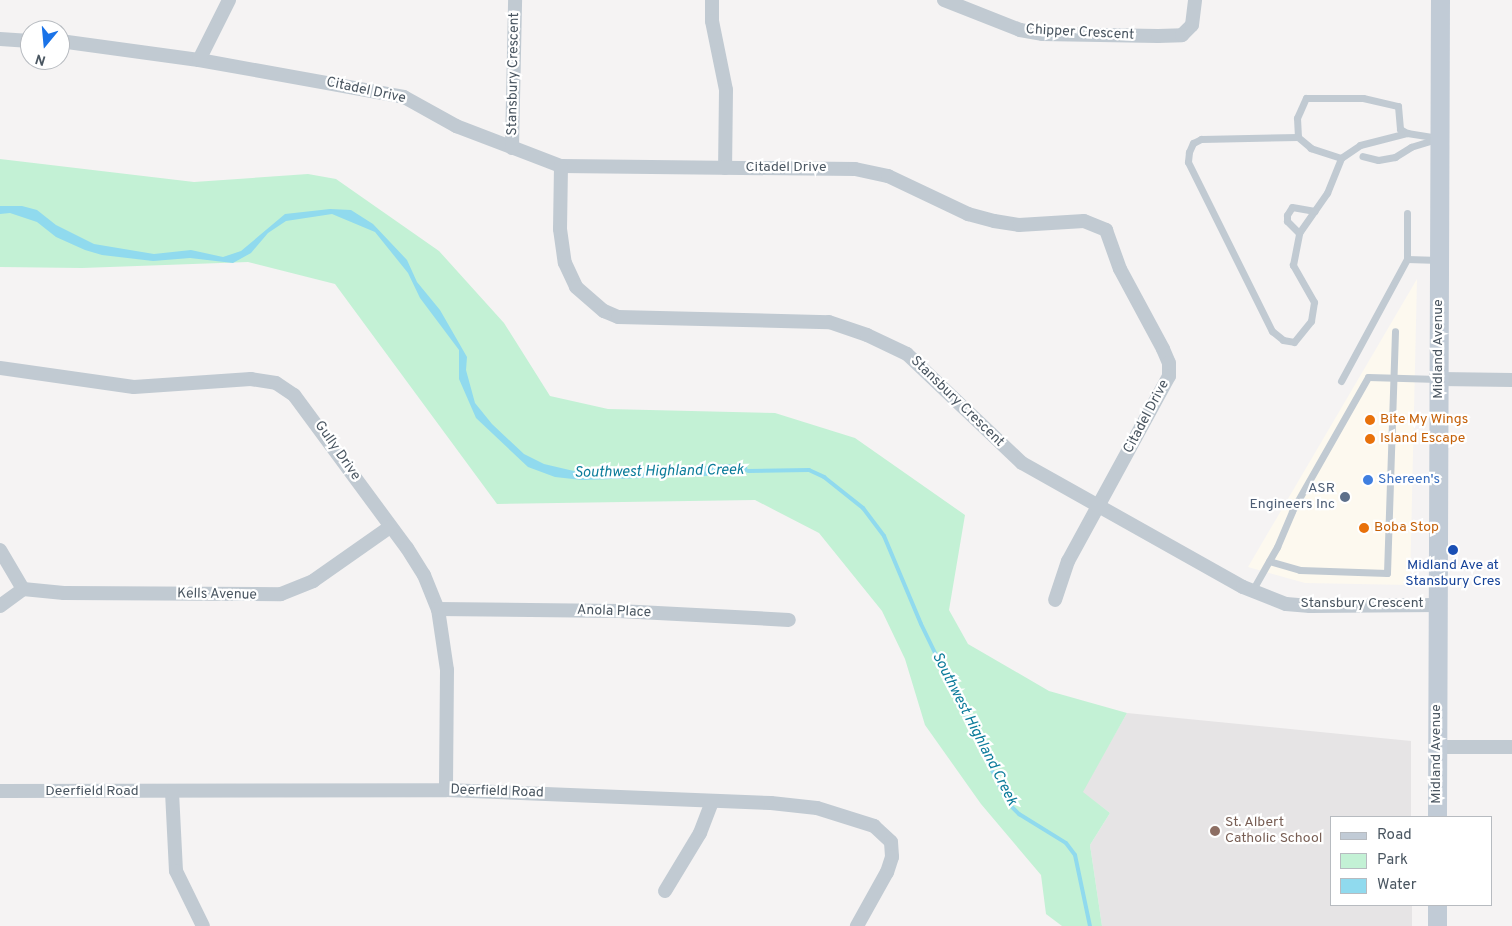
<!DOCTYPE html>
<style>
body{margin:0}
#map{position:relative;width:1512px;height:926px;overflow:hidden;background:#f5f3f3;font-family:Overpass,sans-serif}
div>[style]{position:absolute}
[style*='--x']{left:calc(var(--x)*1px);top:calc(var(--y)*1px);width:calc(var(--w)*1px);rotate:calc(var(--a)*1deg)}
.commercial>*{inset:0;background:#fdf9ef}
.education>*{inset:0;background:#e6e4e5}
.green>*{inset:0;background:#c3f1d5}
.water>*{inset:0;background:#90daee}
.stream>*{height:4px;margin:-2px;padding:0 2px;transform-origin:2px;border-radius:2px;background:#90daee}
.lane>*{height:7px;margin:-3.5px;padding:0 3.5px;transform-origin:3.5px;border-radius:3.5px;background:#c1cad2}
.street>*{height:14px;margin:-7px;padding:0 7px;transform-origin:7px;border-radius:7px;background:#c1cad2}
.secondary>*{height:19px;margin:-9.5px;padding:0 9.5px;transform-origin:9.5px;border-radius:9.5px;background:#c1cbd6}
.dots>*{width:14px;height:14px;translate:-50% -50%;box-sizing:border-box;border:2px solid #fff;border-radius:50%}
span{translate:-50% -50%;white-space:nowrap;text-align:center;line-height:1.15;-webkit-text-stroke:4.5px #fff;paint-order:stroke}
.street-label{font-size:14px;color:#4a5661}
.food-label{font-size:14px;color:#c56008}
.left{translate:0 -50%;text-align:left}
.shop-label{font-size:14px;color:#366cbe}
.service-label{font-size:14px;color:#4e5e75}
.right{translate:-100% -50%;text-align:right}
.transit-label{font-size:14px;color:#164399}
.education-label{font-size:14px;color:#785e54}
.water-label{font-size:15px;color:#0c7c9b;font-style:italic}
.legend{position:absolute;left:1330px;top:816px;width:162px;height:90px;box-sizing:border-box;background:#fff;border:1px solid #b7bbc0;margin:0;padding:6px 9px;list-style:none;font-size:15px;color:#4a5661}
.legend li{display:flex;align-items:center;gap:10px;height:25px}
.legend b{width:25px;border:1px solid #b7bbc0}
.north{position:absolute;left:20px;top:20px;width:50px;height:50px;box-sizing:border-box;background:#fff;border:1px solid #b7bbc0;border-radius:50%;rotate:197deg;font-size:14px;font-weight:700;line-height:20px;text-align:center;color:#4a5661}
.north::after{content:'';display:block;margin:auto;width:18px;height:22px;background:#1a73e8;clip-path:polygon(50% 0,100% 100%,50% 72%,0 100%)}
</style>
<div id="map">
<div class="commercial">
<i style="clip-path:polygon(1417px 279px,1410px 585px,1305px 583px,1248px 567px)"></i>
</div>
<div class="education">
<i style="clip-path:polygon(1127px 713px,1411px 741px,1411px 817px,1331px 817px,1331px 905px,1412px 905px,1412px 926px,1102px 926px,1090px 845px,1110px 813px,1082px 792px)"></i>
</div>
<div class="green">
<i style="clip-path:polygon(0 159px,194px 182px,308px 174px,336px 179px,439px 251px,504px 323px,550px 396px,608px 409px,775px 413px,855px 438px,965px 515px,949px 610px,968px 644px,1049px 691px,1127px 713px,1083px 792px,1110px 813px,1090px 845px,1102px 926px,1062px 926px,1046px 914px,1041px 875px,981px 804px,925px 725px,905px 659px,882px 611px,819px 533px,755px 500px,497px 504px,335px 284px,248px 262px,82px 268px,0 267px)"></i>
</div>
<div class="water">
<i style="clip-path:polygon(0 206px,22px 206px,37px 210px,56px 225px,94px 244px,154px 254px,191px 250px,223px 257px,241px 251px,285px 214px,330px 209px,351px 210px,373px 224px,407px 260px,417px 282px,440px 310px,467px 357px,466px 370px,475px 403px,492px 424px,524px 454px,544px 464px,578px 472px,665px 470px,727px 464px,747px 467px,748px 471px,734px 475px,582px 480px,555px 477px,528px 467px,476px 418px,459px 379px,459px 350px,420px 298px,408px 273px,375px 232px,332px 214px,286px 221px,268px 233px,251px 253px,233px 263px,190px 258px,153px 261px,102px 255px,85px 250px,56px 237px,37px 222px,10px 213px,0 214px)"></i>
</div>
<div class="stream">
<i style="--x:748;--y:471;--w:61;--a:-0.9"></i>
<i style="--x:809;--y:470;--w:17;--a:25"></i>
<i style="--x:824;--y:477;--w:50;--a:38.5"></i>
<i style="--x:863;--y:508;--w:35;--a:53"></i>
<i style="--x:884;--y:536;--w:95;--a:67.2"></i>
<i style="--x:921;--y:624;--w:199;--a:64.1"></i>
<i style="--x:1008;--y:803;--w:16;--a:45"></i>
<i style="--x:1019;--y:814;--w:55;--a:31.7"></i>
<i style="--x:1066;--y:843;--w:15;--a:53"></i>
<i style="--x:1075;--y:855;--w:73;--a:78.1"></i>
</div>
<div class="lane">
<i style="--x:1298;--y:137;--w:19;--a:-93"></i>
<i style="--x:1297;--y:118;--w:22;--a:-66"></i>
<i style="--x:1306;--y:98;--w:57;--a:0"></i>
<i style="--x:1363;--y:98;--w:36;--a:13"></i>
<i style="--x:1398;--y:106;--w:23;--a:85"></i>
<i style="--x:1400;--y:129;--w:8;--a:30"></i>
<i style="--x:1341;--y:158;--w:32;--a:-162"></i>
<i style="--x:1311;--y:148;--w:17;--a:-140"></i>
<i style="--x:1298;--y:137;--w:97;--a:178.8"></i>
<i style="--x:1201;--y:139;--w:9;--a:153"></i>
<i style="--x:1193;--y:143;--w:10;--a:114"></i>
<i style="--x:1189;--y:152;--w:10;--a:96"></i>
<i style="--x:1188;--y:162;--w:189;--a:63.6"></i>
<i style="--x:1272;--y:331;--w:14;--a:39"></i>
<i style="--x:1283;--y:340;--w:11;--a:10"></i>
<i style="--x:1294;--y:342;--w:27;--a:-51"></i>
<i style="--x:1311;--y:321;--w:19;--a:-81"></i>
<i style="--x:1314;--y:302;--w:43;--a:-119.6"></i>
<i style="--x:1293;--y:265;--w:33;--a:-79"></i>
<i style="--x:1299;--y:233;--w:49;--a:-55"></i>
<i style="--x:1327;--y:193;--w:38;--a:-68"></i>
<i style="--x:1341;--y:158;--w:23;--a:-34"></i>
<i style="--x:1360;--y:145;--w:49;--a:-14.3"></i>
<i style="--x:1407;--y:133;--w:33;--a:9"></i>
<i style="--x:1440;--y:138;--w:30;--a:163"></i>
<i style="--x:1411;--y:147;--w:19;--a:148"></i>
<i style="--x:1395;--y:157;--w:17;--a:170"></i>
<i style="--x:1378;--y:160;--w:16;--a:-166"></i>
<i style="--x:1407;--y:213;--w:46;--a:90"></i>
<i style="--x:1407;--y:259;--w:32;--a:2"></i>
<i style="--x:1299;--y:233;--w:17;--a:-135"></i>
<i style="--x:1287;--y:221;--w:6;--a:-90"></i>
<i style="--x:1287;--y:215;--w:9;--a:-58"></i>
<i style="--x:1292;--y:207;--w:23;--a:10"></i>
<i style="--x:1341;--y:381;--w:139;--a:-61.6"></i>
<i style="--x:1269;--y:561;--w:32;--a:16"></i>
<i style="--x:1300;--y:570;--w:87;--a:2"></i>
<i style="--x:1387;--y:573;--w:242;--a:-88.1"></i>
<i style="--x:1252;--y:591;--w:51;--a:-60.4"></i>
<i style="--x:1277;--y:547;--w:39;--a:-67"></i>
<i style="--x:1292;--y:511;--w:154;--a:-60.4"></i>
<i style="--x:1368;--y:377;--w:70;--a:1.6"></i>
</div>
<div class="street">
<i style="--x:712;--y:0;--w:21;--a:90"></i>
<i style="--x:712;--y:21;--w:70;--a:78.5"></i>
<i style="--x:726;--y:90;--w:78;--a:90.7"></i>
<i style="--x:944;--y:0;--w:82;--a:21.5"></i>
<i style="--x:1020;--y:30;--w:22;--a:10"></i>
<i style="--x:1042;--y:34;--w:116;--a:1"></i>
<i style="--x:1158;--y:36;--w:24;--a:-2"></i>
<i style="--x:1182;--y:35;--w:14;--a:-45"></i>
<i style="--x:1192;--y:25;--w:25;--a:-83"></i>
<i style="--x:0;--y:39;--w:30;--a:4"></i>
<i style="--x:60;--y:41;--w:140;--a:7.8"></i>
<i style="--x:199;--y:60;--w:208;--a:10.2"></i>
<i style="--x:404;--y:97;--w:60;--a:29.1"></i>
<i style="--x:456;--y:126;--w:112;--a:20.9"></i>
<i style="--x:561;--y:166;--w:294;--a:0.6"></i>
<i style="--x:855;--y:169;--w:34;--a:12"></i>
<i style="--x:888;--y:176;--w:89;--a:25.4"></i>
<i style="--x:968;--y:214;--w:27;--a:15"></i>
<i style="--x:994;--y:221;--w:25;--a:9"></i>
<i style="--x:1019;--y:225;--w:65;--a:-3.5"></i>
<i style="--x:1084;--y:221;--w:24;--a:22"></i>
<i style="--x:1106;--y:230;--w:41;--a:70.3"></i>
<i style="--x:1120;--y:269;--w:91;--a:61.7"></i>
<i style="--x:1163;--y:349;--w:15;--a:67"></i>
<i style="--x:1169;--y:363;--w:13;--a:90"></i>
<i style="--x:1169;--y:376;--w:211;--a:118.6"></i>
<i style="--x:1068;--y:561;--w:41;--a:108.4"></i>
<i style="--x:199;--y:60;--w:67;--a:-63.4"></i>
<i style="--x:512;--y:148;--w:148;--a:-88.8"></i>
<i style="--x:561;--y:166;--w:63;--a:90.9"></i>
<i style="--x:560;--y:229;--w:34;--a:82"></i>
<i style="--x:565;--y:263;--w:26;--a:65"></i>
<i style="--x:576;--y:287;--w:37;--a:41"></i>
<i style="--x:604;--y:311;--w:15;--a:23"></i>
<i style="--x:618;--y:317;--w:211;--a:1.4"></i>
<i style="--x:829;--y:322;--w:40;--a:18.9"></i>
<i style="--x:867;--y:335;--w:44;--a:25.4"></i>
<i style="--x:907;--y:354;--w:158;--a:43.5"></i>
<i style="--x:1022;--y:463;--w:253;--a:29.3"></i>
<i style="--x:1243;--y:587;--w:46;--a:21.6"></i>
<i style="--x:1286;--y:604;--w:24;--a:5"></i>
<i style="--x:1310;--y:606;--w:127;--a:-0.5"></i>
<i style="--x:0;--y:368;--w:135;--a:8.1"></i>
<i style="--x:134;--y:387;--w:117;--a:-3.9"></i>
<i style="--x:251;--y:379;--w:25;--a:9"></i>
<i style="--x:276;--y:383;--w:22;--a:34"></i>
<i style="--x:294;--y:395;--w:190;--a:53.6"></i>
<i style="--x:407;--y:548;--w:32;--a:58"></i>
<i style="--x:424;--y:575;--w:37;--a:68"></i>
<i style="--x:438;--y:609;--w:62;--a:81.6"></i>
<i style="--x:447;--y:670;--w:120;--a:90.5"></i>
<i style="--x:1440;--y:379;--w:72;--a:0.8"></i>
<i style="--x:0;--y:550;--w:45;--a:59.5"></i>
<i style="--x:0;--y:606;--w:29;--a:-36"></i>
<i style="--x:23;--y:589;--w:41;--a:5.6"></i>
<i style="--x:64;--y:593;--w:217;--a:0.3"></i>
<i style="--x:281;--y:594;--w:35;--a:-22"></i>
<i style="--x:313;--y:581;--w:94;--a:-35"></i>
<i style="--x:438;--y:609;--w:181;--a:0.6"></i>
<i style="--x:619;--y:611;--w:170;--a:3"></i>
<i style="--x:1437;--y:747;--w:75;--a:0"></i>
<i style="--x:0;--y:791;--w:446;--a:-0.1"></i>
<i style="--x:446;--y:790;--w:325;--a:2.3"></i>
<i style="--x:771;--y:803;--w:46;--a:6.2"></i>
<i style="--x:817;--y:808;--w:60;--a:17.5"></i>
<i style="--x:874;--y:826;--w:23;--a:43"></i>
<i style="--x:891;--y:842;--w:15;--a:86"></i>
<i style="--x:892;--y:857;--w:16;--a:108"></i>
<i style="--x:887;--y:872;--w:62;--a:119.1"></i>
<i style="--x:172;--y:792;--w:79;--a:87.1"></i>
<i style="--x:176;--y:871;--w:61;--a:63.9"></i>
<i style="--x:665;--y:891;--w:68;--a:-58.9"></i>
<i style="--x:700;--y:833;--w:34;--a:-69"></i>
</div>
<div class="secondary">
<i style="--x:1437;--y:817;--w:817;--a:-89.79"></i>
<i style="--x:1437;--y:926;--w:21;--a:-90"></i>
</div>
<div class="dots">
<i style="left:1370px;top:420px;background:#e8710a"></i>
<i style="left:1370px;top:439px;background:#e8710a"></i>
<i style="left:1368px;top:480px;background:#3f7fe0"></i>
<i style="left:1345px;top:497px;background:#5c6f8a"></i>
<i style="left:1364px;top:528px;background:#e8710a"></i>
<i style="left:1453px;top:550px;background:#1a4fb4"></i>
<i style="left:1215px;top:831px;background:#8d6e63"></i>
</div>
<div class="street-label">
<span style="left:1080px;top:33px;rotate:3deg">Chipper Crescent</span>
<span style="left:514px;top:74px;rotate:-89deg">Stansbury Crescent</span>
<span style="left:366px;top:91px;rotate:12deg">Citadel Drive</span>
<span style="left:786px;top:168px">Citadel Drive</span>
<span style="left:1439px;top:349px;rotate:-90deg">Midland Avenue</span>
<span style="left:957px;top:402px;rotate:44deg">Stansbury Crescent</span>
<span style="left:1147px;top:417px;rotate:-62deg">Citadel Drive</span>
<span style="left:337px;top:451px;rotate:55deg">Gully Drive</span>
<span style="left:217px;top:595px;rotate:1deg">Kells Avenue</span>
<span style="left:1362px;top:604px">Stansbury Crescent</span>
<span style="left:614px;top:612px;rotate:2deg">Anola Place</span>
<span style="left:1437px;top:754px;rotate:-90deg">Midland Avenue</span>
<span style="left:92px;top:792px">Deerfield Road</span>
<span style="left:497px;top:792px;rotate:2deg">Deerfield Road</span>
</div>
<div class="food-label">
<span class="left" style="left:1380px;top:420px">Bite My Wings</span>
<span class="left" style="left:1380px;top:439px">Island Escape</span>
<span class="left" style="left:1374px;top:528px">Boba Stop</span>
</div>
<div class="shop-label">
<span class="left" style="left:1378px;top:480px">Shereen's</span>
</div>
<div class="service-label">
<span class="right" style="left:1335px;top:497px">ASR<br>Engineers Inc</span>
</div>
<div class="transit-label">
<span style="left:1453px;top:574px">Midland Ave at<br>Stansbury Cres</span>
</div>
<div class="education-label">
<span class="left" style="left:1225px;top:831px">St. Albert<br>Catholic School</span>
</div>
<div class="water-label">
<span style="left:659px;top:472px;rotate:-1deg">Southwest Highland Creek</span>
<span style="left:974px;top:729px;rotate:63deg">Southwest Highland Creek</span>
</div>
<ul class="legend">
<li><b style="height:6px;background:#c1cbd6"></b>Road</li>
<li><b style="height:14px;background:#c3f1d5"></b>Park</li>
<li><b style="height:14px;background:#90daee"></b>Water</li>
</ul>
<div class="north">N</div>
</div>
